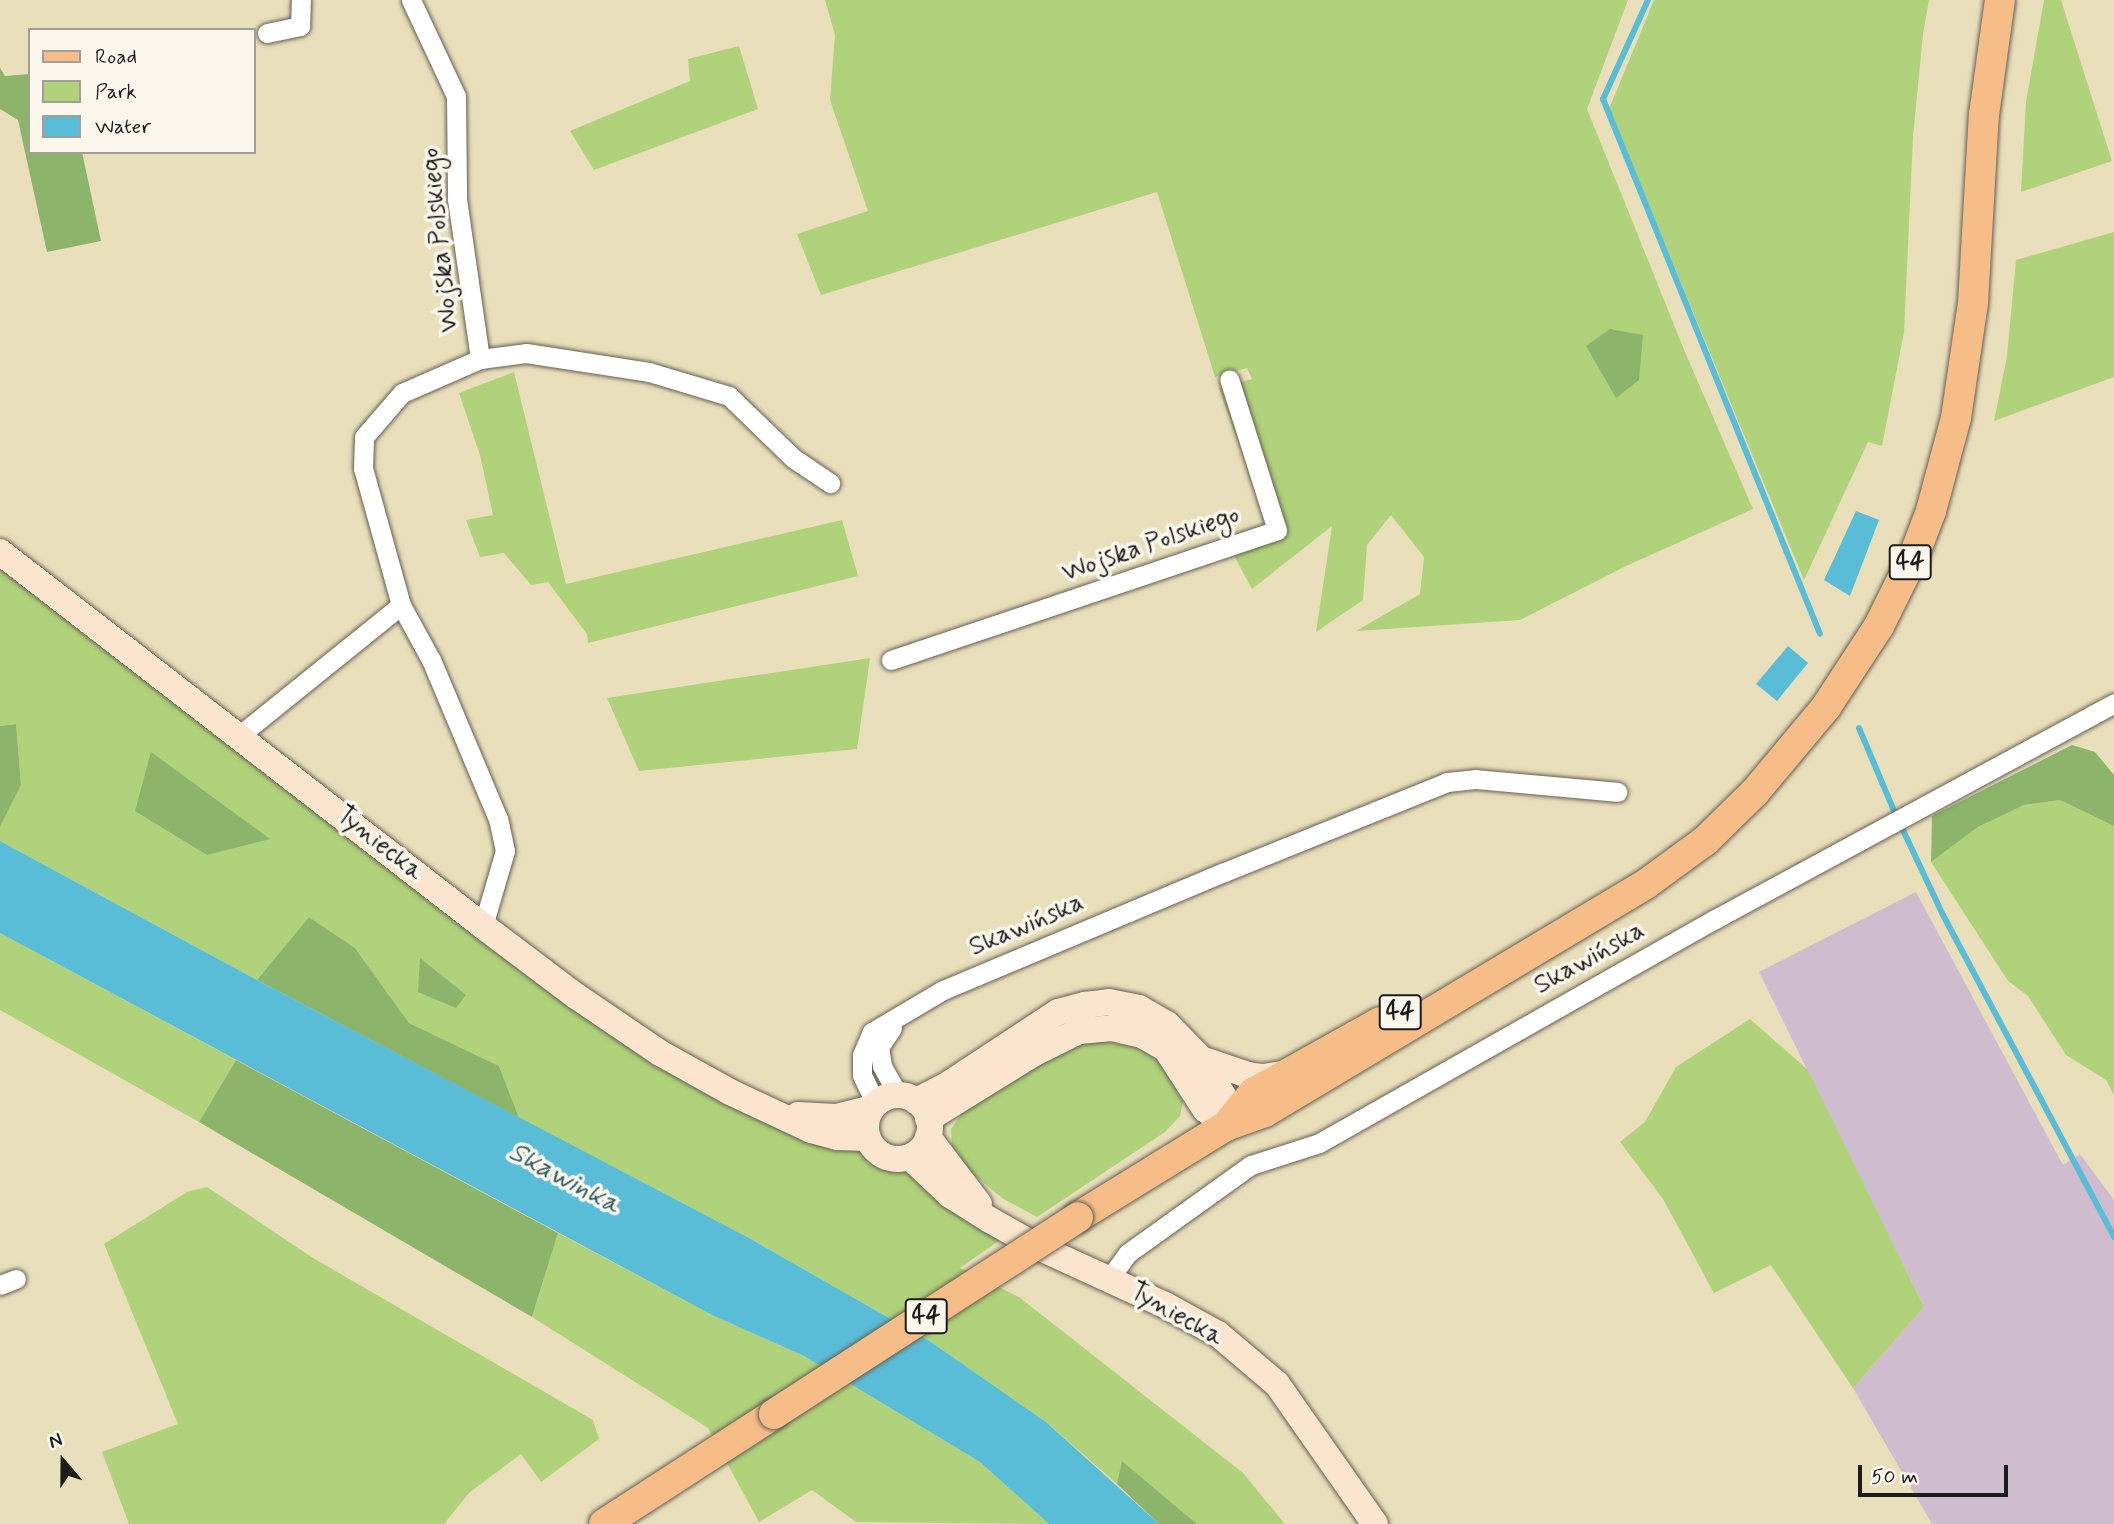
<!DOCTYPE html>
<meta charset="utf-8">
<style>
body{margin:0}
#map{position:relative;width:2114px;height:1524px;overflow:hidden;background:#eadfbb;font-family:Mynerve,sans-serif}
div>[style]{position:absolute}
[style*='--x']{left:calc(var(--x)*1px);top:calc(var(--y)*1px);width:calc(var(--w)*1px);rotate:calc(var(--a)*1deg)}
.industrial>*{inset:0;background:#cfbdcf}
.green>*{inset:0;background:#b0d27a}
.forest>*{inset:0;background:#8cb46a}
.water>*{inset:0;background:#5abdd8}
.stream>*{height:6px;margin:-3px;padding:0 3px;transform-origin:3px;border-radius:3px;background:#5abdd8}
.roads{filter:drop-shadow(0 0 2px #646054) drop-shadow(0 0 2px #646054)}
.street>*{height:19px;margin:-9.5px;padding:0 9.5px;transform-origin:9.5px;border-radius:9.5px;background:#fff}
.secondary>*{height:26px;margin:-13px;padding:0 13px;transform-origin:13px;border-radius:13px;background:#fce5cf}
.secondary>.ring{margin:-13px;padding:0;box-sizing:content-box;background:none;border:26px solid #fce5cf;border-radius:50%}
.primary>*{height:30px;margin:-15px;padding:0 15px;transform-origin:15px;border-radius:15px;background:#f7bd88}
.bridges{filter:drop-shadow(0 0 2px #646054) drop-shadow(0 0 2px #646054)}
.primary-bridge>*{height:30px;margin:-15px;padding:0 15px;transform-origin:15px;border-radius:15px;background:#f7bd88}
span{translate:-50% -50%;white-space:nowrap;text-align:center;line-height:1.15;-webkit-text-stroke:7px #fbf7ec;paint-order:stroke}
.shield-label span{padding:2px 5px;background:#fbf7ec;border:2px solid;border-radius:5px;-webkit-text-stroke-width:0}
.shield-label{font-size:24px;color:#1c1c1c;font-weight:700}
.street-label{font-size:26px;color:#1c1c1c}
.water-label{font-size:28px;color:#355c67;font-style:italic}
.legend{position:absolute;left:28px;top:28px;width:228px;height:126px;box-sizing:border-box;background:#fbf7ec;border:2px solid #a29f99;margin:0;padding:9px 12px;list-style:none;font-size:21px;color:#1c1c1c}
.legend li{display:flex;align-items:center;gap:14px;height:35px}
.legend b{width:35px;border:2px solid #a29f99}
.north{position:absolute;left:28px;top:1426px;width:70px;height:70px;-webkit-text-stroke:5px #fbf7ec;paint-order:stroke;rotate:340deg;font-size:19px;font-weight:700;line-height:28px;text-align:center;color:#1c1c1c}
.north::after{content:'';display:block;margin:auto;width:24px;height:32px;background:#1c1c1c;clip-path:polygon(50% 0,100% 100%,50% 72%,0 100%)}
.scale{position:absolute;left:1858px;top:1465px;width:150px;height:32px;box-sizing:border-box;border:4px solid #1c1c1c;border-top:0;padding-left:9px;font-size:21px;line-height:24px;white-space:nowrap;color:#1c1c1c;-webkit-text-stroke:5px #fbf7ec;paint-order:stroke}
</style>
<div id="map">
<div class="industrial">
<i style="clip-path:polygon(1916px 892px,2063px 1165px,2080px 1154px,2114px 1200px,2114px 1524px,1932px 1524px,1853px 1388px,1924px 1307px,1759px 972px)"></i>
</div>
<div class="green">
<i style="clip-path:polygon(825px 0,1628px 0,1587px 109px,1685px 352px,1753px 509px,1626px 566px,1520px 620px,1356px 631px,1420px 594px,1424px 557px,1391px 515px,1367px 545px,1363px 600px,1316px 632px,1332px 526px,1252px 589px,1226px 541px,1267px 525px,1219px 388px,1252px 379px,1247px 368px,1215px 377px,1157px 192px,821px 295px,797px 234px,868px 211px,830px 100px,835px 35px)"></i>
<i style="clip-path:polygon(1654px 0,1929px 0,1923px 34px,1913px 137px,1904px 332px,1882px 446px,1868px 442px,1804px 580px,1609px 109px)"></i>
<i style="clip-path:polygon(2044px 0,2061px 0,2112px 161px,2021px 192px,2026px 102px)"></i>
<i style="clip-path:polygon(739px 46px,758px 109px,594px 170px,570px 131px,690px 81px,688px 59px)"></i>
<i style="clip-path:polygon(2114px 232px,2114px 377px,1994px 421px,2007px 356px,2016px 260px)"></i>
<i style="clip-path:polygon(514px 372px,566px 584px,842px 520px,858px 576px,588px 643px,587px 634px,548px 582px,531px 585px,504px 553px,480px 557px,466px 520px,493px 515px,480px 455px,459px 393px)"></i>
<i style="clip-path:polygon(evenodd,0 561px,533px 977px,862px 1150px,883px 1165px,914px 1174px,971px 1224px,1000px 1240px,960px 1268px,1019px 1297px,1243px 1473px,1285px 1524px,1197px 1524px,1123px 1462px,1117px 1484px,1046px 1422px,931px 1342px,749px 1238px,519px 1118px,499px 1066px,409px 1023px,355px 948px,309px 917px,257px 980px,0 841px,0 827px,21px 785px,16px 724px,0 726px,0 561px,420px 959px,465px 995px,456px 1008px,420px 959px)"></i>
<i style="clip-path:polygon(870px 658px,857px 749px,639px 771px,607px 698px)"></i>
<i style="clip-path:polygon(2060px 800px,2114px 826px,2114px 1095px,2106px 1080px,2066px 1055px,2028px 996px,2008px 981px,1931px 862px,1978px 827px,2024px 805px)"></i>
<i style="clip-path:polygon(0 933px,236px 1060px,199px 1122px,0 1010px)"></i>
<i style="clip-path:polygon(1750px 1019px,1808px 1070px,1924px 1307px,1853px 1388px,1771px 1265px,1714px 1293px,1663px 1199px,1620px 1142px,1645px 1122px,1676px 1067px)"></i>
<i style="clip-path:polygon(1096px 1040px,1140px 1048px,1163px 1065px,1183px 1101px,1180px 1116px,1165px 1132px,1037px 1217px,1002px 1198px,966px 1168px,952px 1148px,951px 1129px,966px 1108px,1065px 1049px)"></i>
<i style="clip-path:polygon(207px 1187px,313px 1258px,593px 1420px,599px 1439px,541px 1482px,521px 1454px,469px 1493px,444px 1524px,129px 1524px,102px 1452px,178px 1424px,104px 1244px,187px 1192px)"></i>
<i style="clip-path:polygon(558px 1233px,712px 1315px,804px 1356px,980px 1462px,1049px 1524px,856px 1522px,812px 1490px,759px 1522px,708px 1428px,532px 1317px)"></i>
</div>
<div class="forest">
<i style="clip-path:polygon(0 68px,5px 76px,30px 74px,30px 152px,82px 152px,101px 241px,47px 252px,18px 120px,0 109px)"></i>
<i style="clip-path:polygon(1610px 329px,1643px 335px,1639px 380px,1616px 398px,1586px 346px)"></i>
<i style="clip-path:polygon(16px 724px,21px 785px,0 827px,0 726px)"></i>
<i style="clip-path:polygon(2072px 745px,2095px 752px,2114px 775px,2114px 826px,2060px 800px,2024px 805px,1978px 827px,1931px 862px,1932px 816px)"></i>
<i style="clip-path:polygon(151px 752px,270px 839px,207px 855px,135px 811px)"></i>
<i style="clip-path:polygon(309px 917px,355px 948px,409px 1023px,499px 1066px,519px 1118px,257px 980px)"></i>
<i style="clip-path:polygon(420px 958px,466px 995px,456px 1008px,418px 992px)"></i>
<i style="clip-path:polygon(236px 1060px,558px 1233px,532px 1317px,199px 1122px)"></i>
<i style="clip-path:polygon(1122px 1461px,1197px 1524px,1159px 1524px,1117px 1484px)"></i>
</div>
<div class="water">
<i style="clip-path:polygon(1856px 511px,1879px 520px,1850px 596px,1824px 580px)"></i>
<i style="clip-path:polygon(1788px 646px,1808px 663px,1777px 701px,1756px 684px)"></i>
<i style="clip-path:polygon(0 841px,257px 980px,749px 1238px,931px 1342px,1046px 1422px,1159px 1524px,1049px 1524px,980px 1462px,804px 1356px,712px 1315px,0 933px)"></i>
</div>
<div class="stream">
<i style="--x:1648;--y:0;--w:109;--a:114.4"></i>
<i style="--x:1603;--y:99;--w:577;--a:67.92"></i>
<i style="--x:1859;--y:728;--w:90;--a:67.1"></i>
<i style="--x:1894;--y:811;--w:115;--a:64.8"></i>
<i style="--x:1943;--y:915;--w:365;--a:62"></i>
</div>
<div class="roads">
<div class="street">
<i style="--x:411;--y:0;--w:106;--a:64.9"></i>
<i style="--x:456;--y:96;--w:103;--a:89.4"></i>
<i style="--x:457;--y:199;--w:162;--a:81.8"></i>
<i style="--x:267;--y:33;--w:34;--a:-12"></i>
<i style="--x:300;--y:26;--w:26;--a:-88"></i>
<i style="--x:891;--y:660;--w:407;--a:-18.6"></i>
<i style="--x:1277;--y:530;--w:158;--a:-107.6"></i>
<i style="--x:240;--y:735;--w:207;--a:-38.9"></i>
<i style="--x:483;--y:926;--w:78;--a:-73.7"></i>
<i style="--x:505;--y:851;--w:33;--a:-102"></i>
<i style="--x:498;--y:819;--w:173;--a:-112.8"></i>
<i style="--x:431;--y:660;--w:63;--a:-118.6"></i>
<i style="--x:401;--y:605;--w:142;--a:-105.5"></i>
<i style="--x:363;--y:468;--w:31;--a:-88"></i>
<i style="--x:364;--y:437;--w:58;--a:-49.2"></i>
<i style="--x:402;--y:393;--w:85;--a:-23.6"></i>
<i style="--x:480;--y:359;--w:46;--a:-7.4"></i>
<i style="--x:526;--y:353;--w:124;--a:8.8"></i>
<i style="--x:649;--y:372;--w:84;--a:16.7"></i>
<i style="--x:729;--y:396;--w:89;--a:44.1"></i>
<i style="--x:793;--y:458;--w:45;--a:34"></i>
<i style="--x:892;--y:1028;--w:23;--a:124"></i>
<i style="--x:879;--y:1047;--w:19;--a:81"></i>
<i style="--x:882;--y:1066;--w:33;--a:61"></i>
<i style="--x:876;--y:1104;--w:32;--a:-116"></i>
<i style="--x:862;--y:1075;--w:20;--a:-90"></i>
<i style="--x:862;--y:1055;--w:25;--a:-67"></i>
<i style="--x:872;--y:1032;--w:82;--a:-30.6"></i>
<i style="--x:943;--y:990;--w:303;--a:-22.8"></i>
<i style="--x:1222;--y:873;--w:243;--a:-22"></i>
<i style="--x:1447;--y:782;--w:28;--a:-6"></i>
<i style="--x:1475;--y:779;--w:143;--a:5.2"></i>
<i style="--x:1109;--y:1279;--w:32;--a:-54"></i>
<i style="--x:1128;--y:1253;--w:151;--a:-35.6"></i>
<i style="--x:1251;--y:1165;--w:71;--a:-17.9"></i>
<i style="--x:1319;--y:1143;--w:455;--a:-29.5"></i>
<i style="--x:1715;--y:919;--w:454;--a:-28.4"></i>
<i style="--x:0;--y:1285;--w:17;--a:-21"></i>
</div>
<div class="secondary">
<i style="--x:0;--y:552;--w:611;--a:37.75"></i>
<i style="--x:483;--y:926;--w:116;--a:37"></i>
<i style="--x:576;--y:996;--w:102;--a:34.2"></i>
<i style="--x:660;--y:1053;--w:80;--a:29.1"></i>
<i style="--x:730;--y:1092;--w:89;--a:25.1"></i>
<i style="--x:811;--y:1130;--w:27;--a:15"></i>
<i style="--x:837;--y:1137;--w:30;--a:2"></i>
<i style="--x:1201;--y:1059;--w:50;--a:18.8"></i>
<i style="--x:1248;--y:1075;--w:15;--a:8"></i>
<i style="--x:1263;--y:1077;--w:24;--a:-9"></i>
<i class="ring" style="left:866px;top:1095px;width:38px;height:38px"></i>
<i style="--x:916;--y:1101;--w:35;--a:-27"></i>
<i style="--x:947;--y:1085;--w:133;--a:-33.3"></i>
<i style="--x:1058;--y:1012;--w:28;--a:-15"></i>
<i style="--x:1085;--y:1005;--w:24;--a:-7"></i>
<i style="--x:1109;--y:1002;--w:31;--a:11"></i>
<i style="--x:1139;--y:1008;--w:32;--a:30"></i>
<i style="--x:1167;--y:1024;--w:49;--a:45.8"></i>
<i style="--x:1201;--y:1059;--w:44;--a:58.8"></i>
<i style="--x:1224;--y:1097;--w:29;--a:86"></i>
<i style="--x:798;--y:1115;--w:38;--a:3"></i>
<i style="--x:836;--y:1117;--w:37;--a:-14"></i>
<i style="--x:928;--y:1119;--w:123;--a:-31.8"></i>
<i style="--x:1033;--y:1054;--w:51;--a:-26.6"></i>
<i style="--x:1079;--y:1031;--w:33;--a:-5"></i>
<i style="--x:1112;--y:1028;--w:31;--a:13"></i>
<i style="--x:1142;--y:1035;--w:28;--a:30"></i>
<i style="--x:1166;--y:1049;--w:72;--a:57"></i>
<i style="--x:1205;--y:1109;--w:27;--a:39"></i>
<i style="--x:928;--y:1137;--w:84;--a:52.7"></i>
<i style="--x:910;--y:1157;--w:55;--a:43.5"></i>
<i style="--x:950;--y:1195;--w:47;--a:32"></i>
<i style="--x:990;--y:1220;--w:53;--a:29.5"></i>
<i style="--x:1036;--y:1246;--w:142;--a:24.6"></i>
<i style="--x:1165;--y:1305;--w:60;--a:28.7"></i>
<i style="--x:1218;--y:1334;--w:77;--a:40.3"></i>
<i style="--x:1277;--y:1384;--w:171;--a:55"></i>
</div>
<div class="primary">
<i style="--x:1226;--y:1126;--w:43;--a:-50.7"></i>
<i style="--x:1253;--y:1093;--w:145;--a:-29.2"></i>
<i style="--x:1078;--y:1217;--w:174;--a:-31.6"></i>
<i style="--x:1226;--y:1126;--w:41;--a:-19.7"></i>
<i style="--x:1265;--y:1112;--w:444;--a:-30.9"></i>
<i style="--x:1646;--y:884;--w:73;--a:-36.1"></i>
<i style="--x:1705;--y:841;--w:70;--a:-44.4"></i>
<i style="--x:1755;--y:792;--w:111;--a:-50.1"></i>
<i style="--x:1826;--y:707;--w:97;--a:-56.8"></i>
<i style="--x:1879;--y:626;--w:81;--a:-63.7"></i>
<i style="--x:1915;--y:553;--w:45;--a:-69.1"></i>
<i style="--x:1931;--y:511;--w:96;--a:-75"></i>
<i style="--x:1956;--y:418;--w:116;--a:-81.6"></i>
<i style="--x:1973;--y:303;--w:188;--a:-86.7"></i>
<i style="--x:1984;--y:115;--w:116;--a:-82.1"></i>
<i style="--x:604;--y:1524;--w:202;--a:-32.9"></i>
</div>
</div>
<div class="bridges">
<div class="primary-bridge">
<i style="--x:774;--y:1414;--w:362;--a:-32.9"></i>
</div>
</div>
<div class="shield-label">
<span style="left:1910px;top:562px">44</span>
<span style="left:1400px;top:1012px">44</span>
<span style="left:926px;top:1316px">44</span>
</div>
<div class="street-label">
<span style="left:441px;top:240px;rotate:-96deg">Wojska Polskiego</span>
<span style="left:1151px;top:545px;rotate:-19deg">Wojska Polskiego</span>
<span style="left:379px;top:844px;rotate:38deg">Tyniecka</span>
<span style="left:1027px;top:926px;rotate:-23deg">Skawińska</span>
<span style="left:1590px;top:959px;rotate:-29deg">Skawińska</span>
<span style="left:1176px;top:1315px;rotate:29deg">Tyniecka</span>
</div>
<div class="water-label">
<span style="left:564px;top:1179px;rotate:28deg">Skawinka</span>
</div>
<ul class="legend">
<li><b style="height:9px;background:#f7bd88"></b>Road</li>
<li><b style="height:19px;background:#b0d27a"></b>Park</li>
<li><b style="height:19px;background:#5abdd8"></b>Water</li>
</ul>
<div class="north">N</div>
<div class="scale">50 m</div>
</div>
